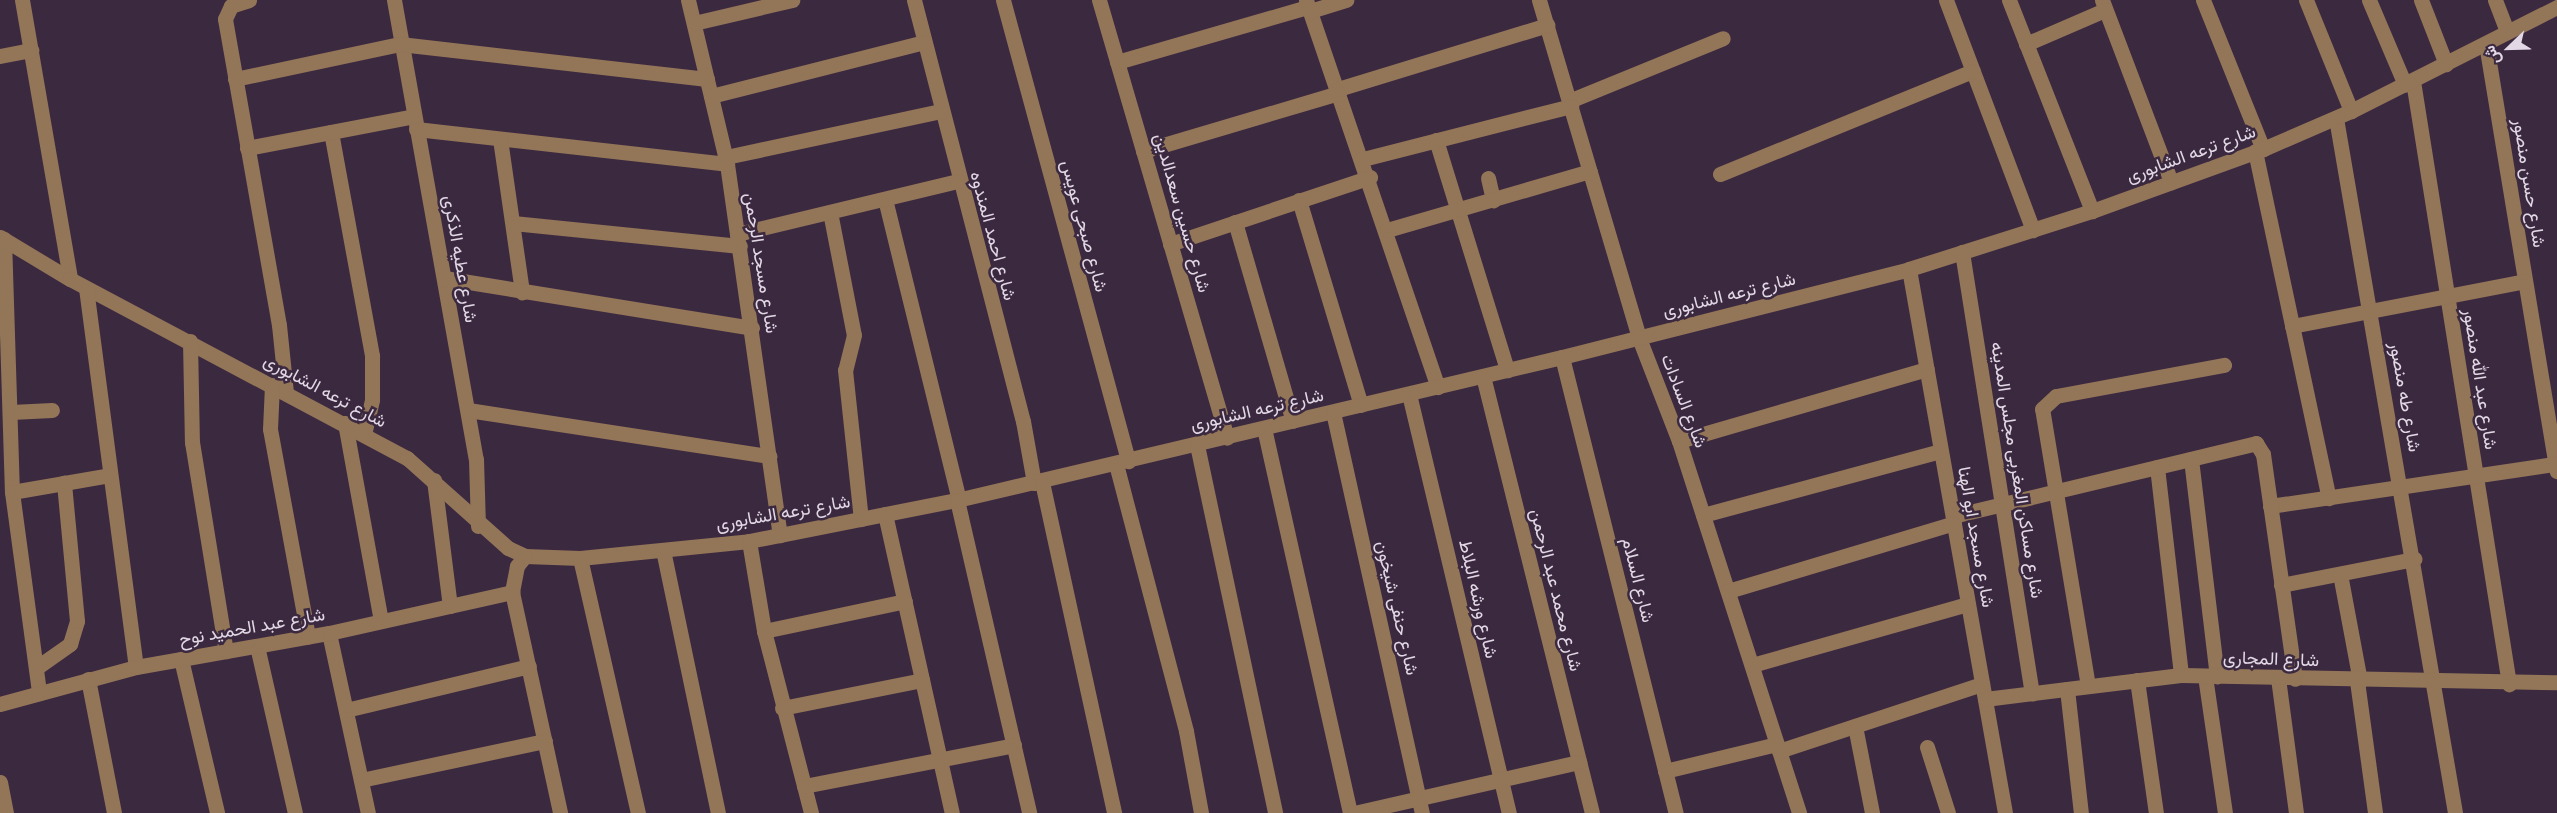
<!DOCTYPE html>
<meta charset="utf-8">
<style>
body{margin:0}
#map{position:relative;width:2557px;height:813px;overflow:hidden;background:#3b2940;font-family:"Public Sans",Vazirmatn,sans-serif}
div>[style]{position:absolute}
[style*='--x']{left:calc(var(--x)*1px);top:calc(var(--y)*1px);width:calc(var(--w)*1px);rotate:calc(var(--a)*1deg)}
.minor>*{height:15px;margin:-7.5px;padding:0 7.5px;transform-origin:7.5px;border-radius:7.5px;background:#937558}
span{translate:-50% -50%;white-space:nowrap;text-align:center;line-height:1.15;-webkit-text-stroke:5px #3b2940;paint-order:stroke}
.street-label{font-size:18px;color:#e3d8e6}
.north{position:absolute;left:2479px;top:18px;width:60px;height:60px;-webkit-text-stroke:4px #3b2940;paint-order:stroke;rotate:247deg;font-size:16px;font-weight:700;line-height:24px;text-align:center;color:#e3d8e6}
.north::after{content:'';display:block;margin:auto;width:21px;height:27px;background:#e3d8e6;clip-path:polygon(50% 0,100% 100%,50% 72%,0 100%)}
</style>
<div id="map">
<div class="minor">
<i style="--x:22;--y:0;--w:283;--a:80.2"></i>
<i style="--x:249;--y:0;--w:19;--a:162"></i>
<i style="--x:231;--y:6;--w:14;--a:115"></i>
<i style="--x:225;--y:19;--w:311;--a:80"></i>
<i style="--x:279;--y:325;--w:68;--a:84.1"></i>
<i style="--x:394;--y:0;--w:466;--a:79.9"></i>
<i style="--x:476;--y:459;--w:67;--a:88.3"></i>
<i style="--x:688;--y:0;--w:169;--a:76.6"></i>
<i style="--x:727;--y:164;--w:375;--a:81.9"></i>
<i style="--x:914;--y:0;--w:435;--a:75.5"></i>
<i style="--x:1023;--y:421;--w:63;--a:79.9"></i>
<i style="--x:1003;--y:0;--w:478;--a:74.8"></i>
<i style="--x:1099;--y:0;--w:456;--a:73.7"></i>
<i style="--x:1306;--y:0;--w:409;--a:71.2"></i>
<i style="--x:1539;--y:0;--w:352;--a:73.5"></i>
<i style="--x:1639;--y:338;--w:110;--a:68.8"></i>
<i style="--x:1679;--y:441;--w:391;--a:72.1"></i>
<i style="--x:1946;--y:0;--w:246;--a:69.3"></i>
<i style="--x:2009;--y:0;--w:227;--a:68.5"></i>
<i style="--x:2102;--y:0;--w:195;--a:69.2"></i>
<i style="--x:2203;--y:0;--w:161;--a:68.1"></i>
<i style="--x:2306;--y:0;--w:120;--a:67.9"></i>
<i style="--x:2369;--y:0;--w:92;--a:67"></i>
<i style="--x:2421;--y:0;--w:69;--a:68.7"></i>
<i style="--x:2495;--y:0;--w:34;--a:69"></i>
<i style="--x:1310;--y:11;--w:38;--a:-17"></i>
<i style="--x:694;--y:23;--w:101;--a:-13.2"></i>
<i style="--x:2026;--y:44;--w:86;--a:-23.3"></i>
<i style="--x:2486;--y:44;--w:433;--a:80.6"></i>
<i style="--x:0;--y:56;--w:32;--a:-11"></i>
<i style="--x:1117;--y:62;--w:199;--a:-16.1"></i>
<i style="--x:235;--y:79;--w:169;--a:-12"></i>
<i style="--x:400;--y:44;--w:309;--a:6.5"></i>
<i style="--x:2413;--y:81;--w:611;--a:80.95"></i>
<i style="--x:1338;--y:89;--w:219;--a:-17"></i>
<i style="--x:711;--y:96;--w:220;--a:-14.2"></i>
<i style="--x:1569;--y:101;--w:166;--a:-22.2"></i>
<i style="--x:2336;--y:118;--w:705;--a:80.28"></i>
<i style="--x:416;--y:129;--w:313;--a:6.4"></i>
<i style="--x:331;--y:132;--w:228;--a:79.6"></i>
<i style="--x:372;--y:356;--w:44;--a:90"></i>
<i style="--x:372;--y:400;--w:35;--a:103"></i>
<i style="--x:500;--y:139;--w:155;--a:81.8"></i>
<i style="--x:1436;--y:140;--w:241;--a:72.8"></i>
<i style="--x:247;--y:148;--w:170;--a:-10.8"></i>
<i style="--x:1143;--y:151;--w:204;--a:-16.5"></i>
<i style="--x:2255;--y:151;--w:355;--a:78"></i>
<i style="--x:726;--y:157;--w:219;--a:-12.1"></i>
<i style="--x:1363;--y:159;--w:215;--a:-14.3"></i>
<i style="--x:1720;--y:174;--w:273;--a:-22.2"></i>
<i style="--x:1488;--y:178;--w:23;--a:77"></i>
<i style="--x:885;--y:199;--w:310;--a:76.2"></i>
<i style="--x:1299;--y:200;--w:214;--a:73.2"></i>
<i style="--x:830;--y:212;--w:125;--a:79"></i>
<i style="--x:854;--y:335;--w:36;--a:104"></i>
<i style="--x:845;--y:370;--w:150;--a:83.9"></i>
<i style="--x:1235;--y:222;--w:207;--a:73.8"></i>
<i style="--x:513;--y:223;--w:228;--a:5.8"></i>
<i style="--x:1387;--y:230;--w:211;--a:-16.2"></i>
<i style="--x:737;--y:234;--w:227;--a:-13.5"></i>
<i style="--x:0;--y:237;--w:82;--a:31"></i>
<i style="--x:70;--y:279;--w:382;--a:28"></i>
<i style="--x:407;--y:458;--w:135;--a:41.7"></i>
<i style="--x:508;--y:548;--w:19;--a:25"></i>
<i style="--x:525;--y:556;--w:55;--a:2.1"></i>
<i style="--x:580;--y:558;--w:170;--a:-5.7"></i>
<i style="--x:749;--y:541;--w:212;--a:-11.2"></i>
<i style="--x:957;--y:500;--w:622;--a:-13.3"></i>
<i style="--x:1562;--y:357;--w:358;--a:-14.2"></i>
<i style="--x:1909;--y:269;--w:192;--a:-17.6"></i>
<i style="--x:2092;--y:211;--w:182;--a:-19.9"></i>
<i style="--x:2263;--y:149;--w:96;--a:-23.4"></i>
<i style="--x:2351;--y:111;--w:231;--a:-26.8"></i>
<i style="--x:4;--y:239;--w:253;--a:88.2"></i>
<i style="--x:12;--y:492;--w:203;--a:82.3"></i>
<i style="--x:1170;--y:244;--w:211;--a:-18.5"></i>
<i style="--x:1962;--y:252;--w:447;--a:81"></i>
<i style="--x:1909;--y:269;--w:552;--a:79.99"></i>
<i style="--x:444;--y:278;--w:312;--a:9.2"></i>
<i style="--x:86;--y:288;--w:382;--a:82.5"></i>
<i style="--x:2292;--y:326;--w:237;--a:-10.9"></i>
<i style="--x:190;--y:341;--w:101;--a:88.9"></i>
<i style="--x:192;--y:442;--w:212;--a:80.8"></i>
<i style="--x:1562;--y:357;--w:470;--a:76"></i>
<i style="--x:1483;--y:376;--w:450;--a:76"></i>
<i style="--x:272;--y:385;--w:44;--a:92.6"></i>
<i style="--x:270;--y:429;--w:211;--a:79.6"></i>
<i style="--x:1409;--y:394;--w:431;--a:76.6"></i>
<i style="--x:468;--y:410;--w:305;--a:8.7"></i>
<i style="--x:11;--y:412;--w:41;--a:-2.8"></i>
<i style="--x:1333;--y:412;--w:411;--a:77.5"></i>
<i style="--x:345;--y:423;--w:201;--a:79.7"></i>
<i style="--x:1264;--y:428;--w:394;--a:77.4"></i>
<i style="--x:1679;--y:441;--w:258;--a:-16.2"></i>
<i style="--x:1197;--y:445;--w:376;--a:78"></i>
<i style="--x:2191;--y:459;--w:219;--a:83.2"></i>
<i style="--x:1116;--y:464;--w:276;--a:75.3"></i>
<i style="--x:1186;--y:731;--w:83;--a:79.6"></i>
<i style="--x:2157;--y:467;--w:209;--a:83.4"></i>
<i style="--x:434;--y:480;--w:127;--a:82.8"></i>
<i style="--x:1042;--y:482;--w:339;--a:77.7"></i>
<i style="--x:12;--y:492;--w:99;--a:-9.8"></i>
<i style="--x:957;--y:500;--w:321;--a:77"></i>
<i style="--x:2270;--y:506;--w:289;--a:-8.4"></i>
<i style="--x:885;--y:514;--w:306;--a:77.4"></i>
<i style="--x:1703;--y:515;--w:246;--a:-15.1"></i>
<i style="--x:1953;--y:516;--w:312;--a:-13.5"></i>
<i style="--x:2256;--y:443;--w:13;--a:58"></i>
<i style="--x:2263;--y:454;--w:227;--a:81.9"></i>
<i style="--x:749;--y:541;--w:91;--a:80.5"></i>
<i style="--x:764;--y:631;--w:188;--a:75.5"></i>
<i style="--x:663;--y:550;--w:269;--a:78.2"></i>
<i style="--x:525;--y:556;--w:13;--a:129"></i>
<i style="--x:517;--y:566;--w:26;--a:101"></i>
<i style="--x:512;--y:592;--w:226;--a:77.7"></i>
<i style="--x:580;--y:558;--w:262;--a:77.2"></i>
<i style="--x:2340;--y:574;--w:109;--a:79.4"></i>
<i style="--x:2281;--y:585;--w:136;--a:-11.1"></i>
<i style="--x:1728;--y:591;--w:236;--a:-16.7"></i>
<i style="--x:764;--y:631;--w:144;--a:-12"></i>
<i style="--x:329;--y:633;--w:184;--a:77.8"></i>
<i style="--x:257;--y:646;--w:171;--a:77.2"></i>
<i style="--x:181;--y:659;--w:158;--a:76.8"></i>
<i style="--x:1752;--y:665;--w:224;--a:-15.8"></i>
<i style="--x:36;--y:668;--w:42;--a:-35.2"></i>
<i style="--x:70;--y:644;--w:24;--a:-73"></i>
<i style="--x:77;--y:621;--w:139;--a:-95.4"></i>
<i style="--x:2205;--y:676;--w:138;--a:81.7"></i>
<i style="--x:2278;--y:678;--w:136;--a:82.4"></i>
<i style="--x:88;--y:679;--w:136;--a:79"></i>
<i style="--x:2137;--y:680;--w:134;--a:81.9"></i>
<i style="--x:2357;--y:681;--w:133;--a:82.2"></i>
<i style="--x:2088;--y:686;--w:281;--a:-99.4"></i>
<i style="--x:2042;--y:409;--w:19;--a:-43"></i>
<i style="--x:2056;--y:396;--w:171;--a:-10.5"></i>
<i style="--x:2067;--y:689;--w:125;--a:83.6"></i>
<i style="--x:1985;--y:699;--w:197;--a:-7"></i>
<i style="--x:2181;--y:675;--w:376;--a:1.1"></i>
<i style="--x:0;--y:704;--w:141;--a:-15.2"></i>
<i style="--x:136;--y:667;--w:196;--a:-10"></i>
<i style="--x:329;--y:633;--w:188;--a:-12.6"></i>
<i style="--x:782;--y:708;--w:143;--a:-11.3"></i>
<i style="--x:346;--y:710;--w:188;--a:-13.5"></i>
<i style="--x:1855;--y:726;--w:89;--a:78.9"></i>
<i style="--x:1927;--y:747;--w:69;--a:72.3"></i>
<i style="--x:1779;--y:751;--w:214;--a:-18.3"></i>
<i style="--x:1665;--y:771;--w:115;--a:-13.6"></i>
<i style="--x:361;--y:780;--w:188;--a:-12"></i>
<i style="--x:0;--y:782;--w:32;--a:79"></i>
<i style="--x:804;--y:786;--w:214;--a:-11"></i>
<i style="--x:1354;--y:813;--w:231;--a:-12.8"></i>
</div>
<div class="street-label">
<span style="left:2191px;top:154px;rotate:-20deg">شارع ترعه الشابورى</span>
<span style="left:2529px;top:183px;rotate:81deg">شارع حسن منصور</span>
<span style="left:1182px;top:213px;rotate:74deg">شارع حسين سعدالدين</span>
<span style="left:1084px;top:226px;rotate:75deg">شارع صبحى عويس</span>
<span style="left:993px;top:236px;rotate:75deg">شارع احمد المندوه</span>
<span style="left:460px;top:259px;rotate:80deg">شارع عطيه الذكرى</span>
<span style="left:761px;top:263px;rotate:81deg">شارع مسجد الرحمن</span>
<span style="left:1729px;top:295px;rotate:-14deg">شارع ترعه الشابورى</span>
<span style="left:2480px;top:379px;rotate:81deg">شارع عبد الله منصور</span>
<span style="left:325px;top:391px;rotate:28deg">شارع ترعه الشابورى</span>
<span style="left:2405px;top:397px;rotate:80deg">شارع طه منصور</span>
<span style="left:1684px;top:401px;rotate:69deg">شارع السادات</span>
<span style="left:1257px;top:410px;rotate:-13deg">شارع ترعه الشابورى</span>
<span style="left:2017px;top:470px;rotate:81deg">شارع مساكن المغربى مجلس المدينه</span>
<span style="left:783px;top:513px;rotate:-10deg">شارع ترعه الشابورى</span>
<span style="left:1976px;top:537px;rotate:80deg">شارع مسجد ابو الهنا</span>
<span style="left:1638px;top:580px;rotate:76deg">شارع السلام</span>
<span style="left:1556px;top:590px;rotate:76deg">شارع محمد عبد الرحمن</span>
<span style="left:1478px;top:599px;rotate:77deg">شارع ورشه البلاط</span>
<span style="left:1397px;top:608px;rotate:77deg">شارع حنفى شيخون</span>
<span style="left:252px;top:627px;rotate:-10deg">شارع عبد الحميد نوح</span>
<span style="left:2271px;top:659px;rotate:2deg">شارع المجارى</span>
</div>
<div class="north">ش</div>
</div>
